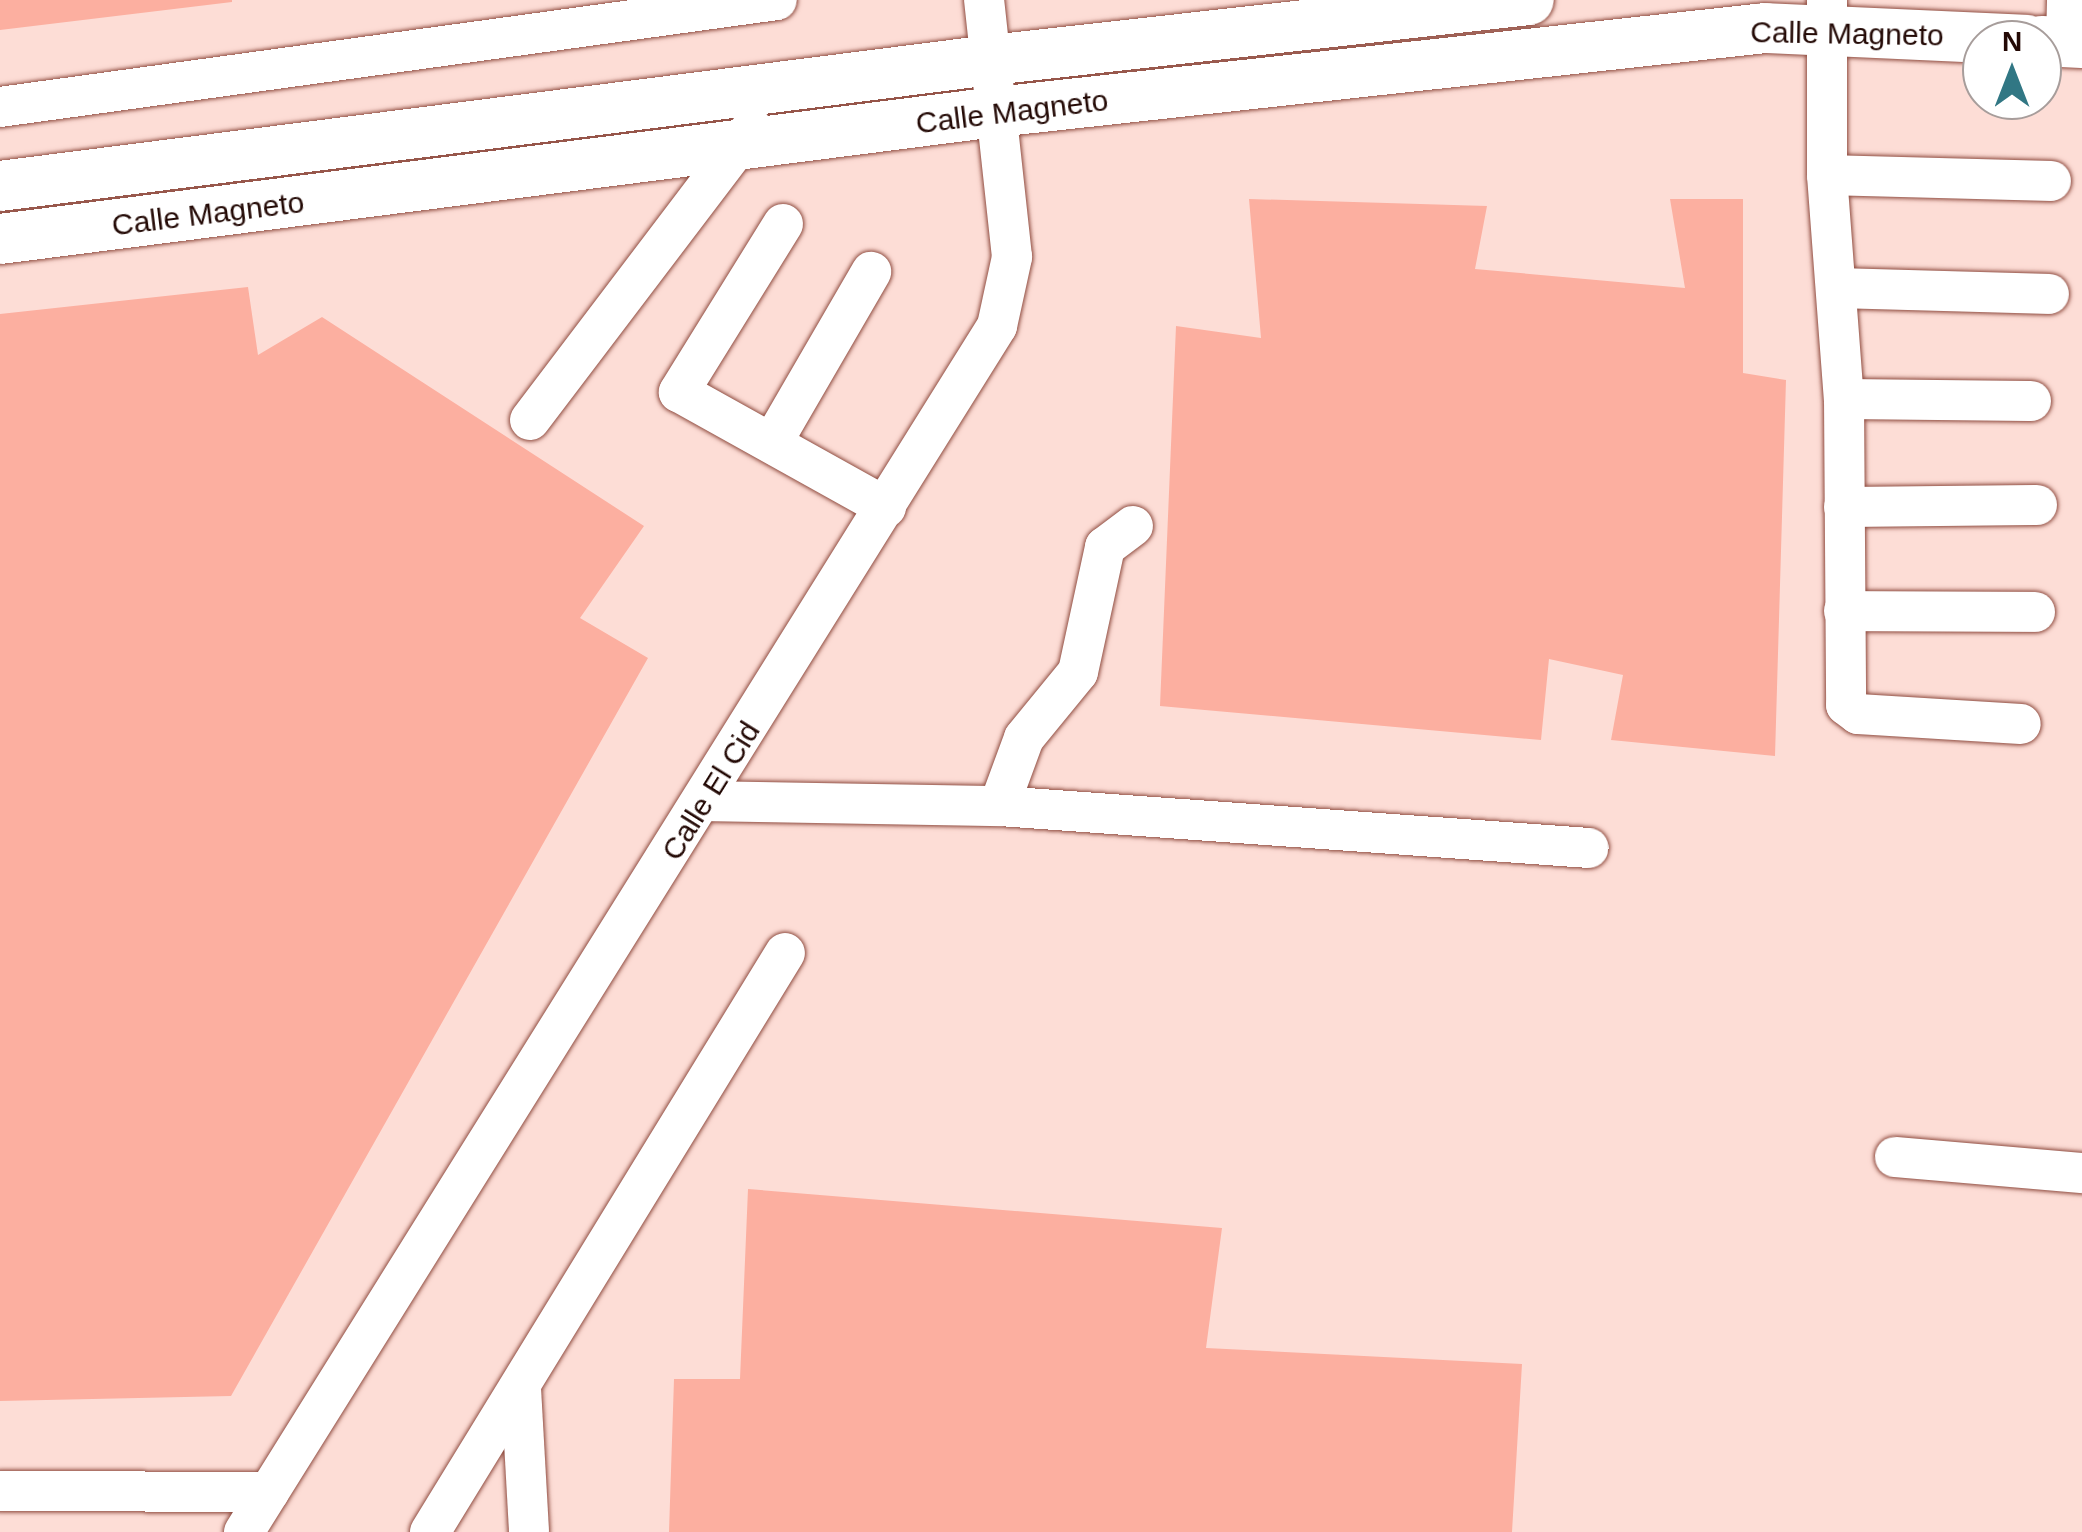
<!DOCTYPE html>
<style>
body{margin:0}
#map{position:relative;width:2082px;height:1532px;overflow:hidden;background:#fdddd6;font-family:Helvetica,sans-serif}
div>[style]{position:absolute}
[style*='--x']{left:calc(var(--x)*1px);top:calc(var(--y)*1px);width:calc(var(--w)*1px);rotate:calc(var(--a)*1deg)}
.building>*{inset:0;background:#fcafa0}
.roads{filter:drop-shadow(0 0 2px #904d41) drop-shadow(0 0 2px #904d41)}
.minor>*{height:40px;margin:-20px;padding:0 20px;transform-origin:20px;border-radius:20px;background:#fff}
.major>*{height:50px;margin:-25px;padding:0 25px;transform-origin:25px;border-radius:25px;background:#fff}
span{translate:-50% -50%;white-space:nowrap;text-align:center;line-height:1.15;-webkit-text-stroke:8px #fff;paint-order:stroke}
.street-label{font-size:30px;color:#230905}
.north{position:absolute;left:1962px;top:20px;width:100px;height:100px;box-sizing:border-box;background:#fff;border:2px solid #a79d9b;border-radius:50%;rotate:0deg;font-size:28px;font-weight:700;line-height:40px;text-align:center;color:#230905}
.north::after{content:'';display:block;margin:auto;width:35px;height:45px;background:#317784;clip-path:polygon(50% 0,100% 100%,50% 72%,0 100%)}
</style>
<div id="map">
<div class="building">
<i style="clip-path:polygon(0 0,232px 0,232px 2px,0 30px)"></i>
<i style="clip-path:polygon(1249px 199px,1487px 206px,1475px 269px,1685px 288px,1670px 199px,1743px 199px,1743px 373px,1786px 380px,1775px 756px,1611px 740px,1623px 675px,1549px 659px,1541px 740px,1160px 706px,1176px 326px,1261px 338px)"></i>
<i style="clip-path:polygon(248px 287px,258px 355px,322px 317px,644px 526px,580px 618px,648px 658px,231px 1396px,0 1401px,0 314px)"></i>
<i style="clip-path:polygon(748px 1189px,1222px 1228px,1206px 1348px,1522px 1364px,1512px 1532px,669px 1532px,674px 1379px,740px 1379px)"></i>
</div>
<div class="roads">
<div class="minor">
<i style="--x:1827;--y:0;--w:175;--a:90"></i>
<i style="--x:1827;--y:175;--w:225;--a:85.7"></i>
<i style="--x:1844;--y:399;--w:306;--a:89.6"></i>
<i style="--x:1846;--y:705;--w:15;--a:37"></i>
<i style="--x:1858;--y:714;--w:163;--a:3.5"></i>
<i style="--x:2066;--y:42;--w:42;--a:-88.6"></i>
<i style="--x:0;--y:107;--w:784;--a:-7.84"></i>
<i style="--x:1827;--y:175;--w:224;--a:1.5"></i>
<i style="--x:783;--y:224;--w:198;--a:121.8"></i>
<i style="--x:679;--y:392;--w:237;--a:29.1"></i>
<i style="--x:1839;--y:288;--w:210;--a:1.6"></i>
<i style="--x:1844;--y:399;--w:187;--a:0.6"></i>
<i style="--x:530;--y:420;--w:367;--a:-52.8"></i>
<i style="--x:772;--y:443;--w:198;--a:-59.9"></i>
<i style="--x:1844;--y:507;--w:193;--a:-0.6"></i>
<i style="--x:1844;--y:611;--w:191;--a:0.3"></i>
<i style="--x:706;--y:801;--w:293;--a:1"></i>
<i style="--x:999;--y:806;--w:591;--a:4.07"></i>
<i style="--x:999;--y:806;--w:72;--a:-69.8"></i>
<i style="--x:1024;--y:738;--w:85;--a:-50.7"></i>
<i style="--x:1078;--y:672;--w:128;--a:-77.8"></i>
<i style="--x:1105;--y:547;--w:35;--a:-37"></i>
<i style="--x:1895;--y:1157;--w:188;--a:4.9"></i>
<i style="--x:521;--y:1388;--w:144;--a:86.8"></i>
<i style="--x:0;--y:1491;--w:269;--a:0.2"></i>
<i style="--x:244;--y:1532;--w:1422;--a:-58.02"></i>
<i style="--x:997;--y:326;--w:71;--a:-77.7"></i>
<i style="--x:1012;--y:257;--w:259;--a:-96.2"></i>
<i style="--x:430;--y:1532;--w:679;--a:-58.49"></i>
</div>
<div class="major">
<i style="--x:2042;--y:41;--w:40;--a:2.9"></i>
<i style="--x:0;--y:186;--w:999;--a:-7.25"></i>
<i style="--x:991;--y:60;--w:541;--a:-6.36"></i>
<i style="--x:0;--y:239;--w:1004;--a:-7.27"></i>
<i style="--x:996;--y:112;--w:774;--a:-6.23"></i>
<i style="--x:1765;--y:28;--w:262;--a:2.6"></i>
</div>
</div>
<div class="street-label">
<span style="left:1847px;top:34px;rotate:1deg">Calle Magneto</span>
<span style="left:1012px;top:112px;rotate:-7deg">Calle Magneto</span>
<span style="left:208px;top:214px;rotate:-7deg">Calle Magneto</span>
<span style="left:711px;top:791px;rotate:-58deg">Calle El Cid</span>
</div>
<div class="north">N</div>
</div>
